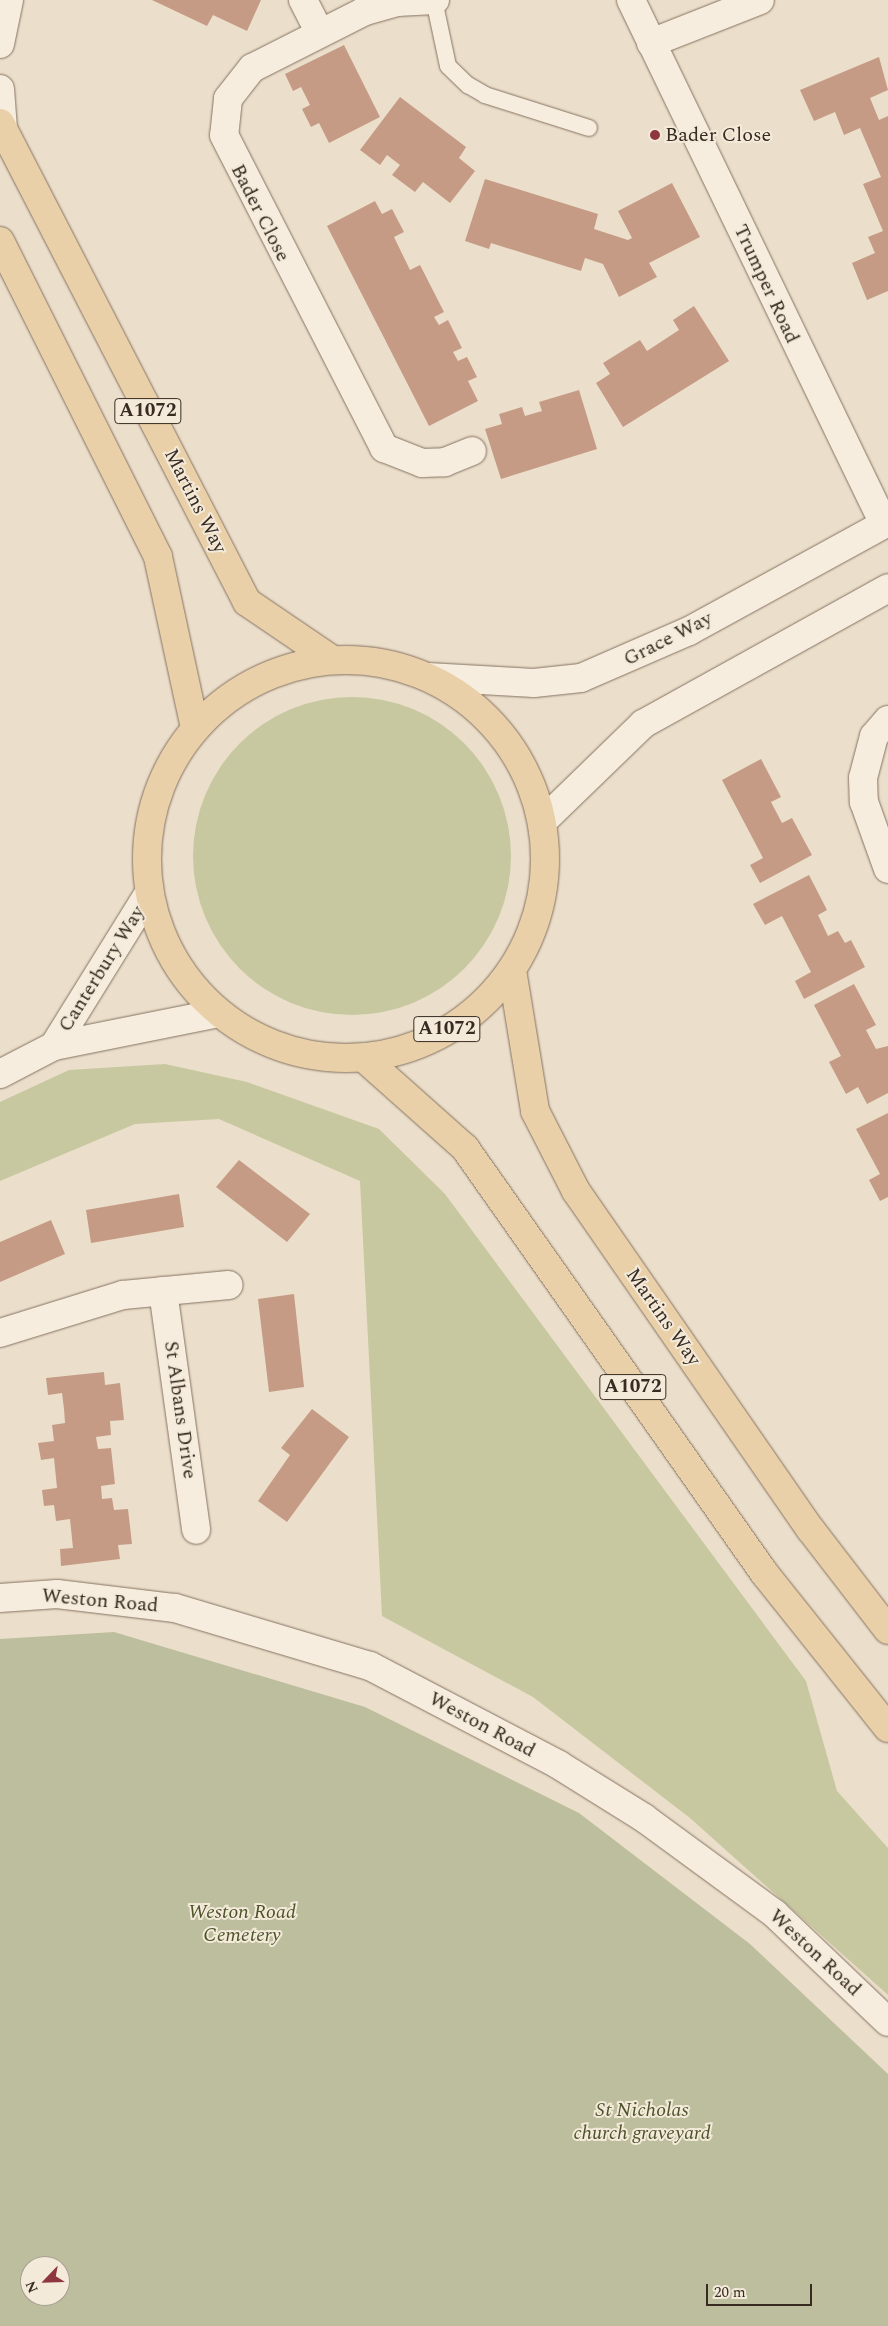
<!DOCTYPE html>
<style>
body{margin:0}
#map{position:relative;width:888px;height:2326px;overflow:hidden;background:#ebdfcb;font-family:Spectral,serif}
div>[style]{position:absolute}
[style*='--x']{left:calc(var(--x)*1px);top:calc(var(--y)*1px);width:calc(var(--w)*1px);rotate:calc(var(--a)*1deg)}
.green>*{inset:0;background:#c7c8a0}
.round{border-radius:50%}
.cemetery>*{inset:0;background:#bdbe9d}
.building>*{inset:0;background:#c59b85}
.roads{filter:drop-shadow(0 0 1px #867261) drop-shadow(0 0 1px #867261)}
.lane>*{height:16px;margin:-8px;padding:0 8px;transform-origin:8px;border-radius:8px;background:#f6edde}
.street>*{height:28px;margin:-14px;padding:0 14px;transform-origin:14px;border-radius:14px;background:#f6edde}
.secondary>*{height:28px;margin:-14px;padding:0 14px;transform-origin:14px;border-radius:14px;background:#f6edde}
.primary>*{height:28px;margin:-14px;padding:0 14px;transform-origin:14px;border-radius:14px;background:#e9d0a8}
.primary>.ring{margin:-14px;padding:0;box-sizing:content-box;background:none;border:28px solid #e9d0a8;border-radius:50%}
.dots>*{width:14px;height:14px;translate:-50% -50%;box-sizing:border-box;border:2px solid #f3eada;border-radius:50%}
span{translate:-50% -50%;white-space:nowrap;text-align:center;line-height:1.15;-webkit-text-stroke:4px #f3eada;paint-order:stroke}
.shield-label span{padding:1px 4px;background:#f3eada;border:1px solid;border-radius:4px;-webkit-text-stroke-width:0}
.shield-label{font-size:19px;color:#382b22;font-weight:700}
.poi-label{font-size:20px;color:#382b22}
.left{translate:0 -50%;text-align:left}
.street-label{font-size:20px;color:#382b22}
.park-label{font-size:20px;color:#4c532b;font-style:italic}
.north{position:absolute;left:20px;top:2256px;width:50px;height:50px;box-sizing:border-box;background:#f3eada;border:1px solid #a89e90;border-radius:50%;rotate:246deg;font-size:14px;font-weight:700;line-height:20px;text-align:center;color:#382b22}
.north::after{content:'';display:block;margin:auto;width:18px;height:22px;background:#8f373e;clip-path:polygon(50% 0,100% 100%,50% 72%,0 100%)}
.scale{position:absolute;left:706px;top:2284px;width:106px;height:22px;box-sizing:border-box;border:2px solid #382b22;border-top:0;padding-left:6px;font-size:15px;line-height:18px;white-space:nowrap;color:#382b22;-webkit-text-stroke:4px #f3eada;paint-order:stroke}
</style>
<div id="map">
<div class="green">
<i class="round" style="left:193px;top:697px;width:318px;height:318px"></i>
<i style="clip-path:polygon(165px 1064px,247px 1082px,379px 1129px,445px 1194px,806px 1681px,837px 1791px,888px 1848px,888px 1995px,690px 1818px,533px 1697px,382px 1616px,360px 1181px,219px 1119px,135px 1124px,0 1181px,0 1102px,69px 1070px)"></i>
</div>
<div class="cemetery">
<i style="clip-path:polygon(evenodd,114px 1632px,365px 1707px,579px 1813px,750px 1944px,888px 2074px,888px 2326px,0 2326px,0 1639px,114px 1632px,30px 2266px,60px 2266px,60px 2296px,30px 2296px,30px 2266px)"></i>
</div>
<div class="building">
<i style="clip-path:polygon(152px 0,261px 0,247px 31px,213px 15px,207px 26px)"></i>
<i style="clip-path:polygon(344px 45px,380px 117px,329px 143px,319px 123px,311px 127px,302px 109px,310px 105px,301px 87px,293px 91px,285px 74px)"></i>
<i style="clip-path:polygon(879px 57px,888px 90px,870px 98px,879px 120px,888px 116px,888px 291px,867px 300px,852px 263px,875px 253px,868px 237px,883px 231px,863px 184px,881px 177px,860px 128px,844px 135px,835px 112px,814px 121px,800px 90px)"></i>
<i style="clip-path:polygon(400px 97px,466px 147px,459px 158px,475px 171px,450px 203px,423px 182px,415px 192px,392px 175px,400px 165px,387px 155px,380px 165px,360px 150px)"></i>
<i style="clip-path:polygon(485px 179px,598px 214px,594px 229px,628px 240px,632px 238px,618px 211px,672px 183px,700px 237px,649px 263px,657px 277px,619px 297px,603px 264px,585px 258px,581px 271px,491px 243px,489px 249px,465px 241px)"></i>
<i style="clip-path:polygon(375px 201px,382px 214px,392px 209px,404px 232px,394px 237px,410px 270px,420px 265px,444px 312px,434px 317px,439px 325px,448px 320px,462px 348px,453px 352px,458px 361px,467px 357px,477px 377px,468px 381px,478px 401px,429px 426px,327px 226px)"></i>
<i style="clip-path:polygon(694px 306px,729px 361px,623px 427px,596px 383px,610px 374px,603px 363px,640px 340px,647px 351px,679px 330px,673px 320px)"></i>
<i style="clip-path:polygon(579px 390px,597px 449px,501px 479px,485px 429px,502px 424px,499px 414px,522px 407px,525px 416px,542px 411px,539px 402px)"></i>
<i style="clip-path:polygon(761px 759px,781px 797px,771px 802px,782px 823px,792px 818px,812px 855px,760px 883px,750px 865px,763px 858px,722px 780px)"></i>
<i style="clip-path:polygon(809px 875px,827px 910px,818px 915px,828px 936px,838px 931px,845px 943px,851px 940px,865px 967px,804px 999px,795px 981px,811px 972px,782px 916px,765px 925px,753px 904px)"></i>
<i style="clip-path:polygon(854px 984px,876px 1025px,866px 1030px,876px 1049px,888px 1046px,888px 1093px,867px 1104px,858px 1087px,846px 1094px,829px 1062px,841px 1056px,814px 1005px)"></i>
<i style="clip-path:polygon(888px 1113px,888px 1197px,880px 1201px,869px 1180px,880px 1174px,856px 1129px)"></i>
<i style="clip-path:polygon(239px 1160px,310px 1214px,287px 1242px,216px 1187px)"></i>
<i style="clip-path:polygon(179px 1194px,184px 1227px,91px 1243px,86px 1210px)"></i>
<i style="clip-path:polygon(51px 1220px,65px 1254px,0 1282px,0 1242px)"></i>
<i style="clip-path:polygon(294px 1294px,304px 1387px,269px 1392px,258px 1299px)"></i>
<i style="clip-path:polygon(104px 1372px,105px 1385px,120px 1383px,124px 1420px,110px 1421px,111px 1435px,96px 1437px,98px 1449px,111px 1448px,115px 1484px,101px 1486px,102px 1499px,112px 1498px,114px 1510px,128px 1509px,132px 1544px,118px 1545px,120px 1559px,61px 1566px,60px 1549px,73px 1548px,70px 1519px,56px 1521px,54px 1505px,44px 1506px,42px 1490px,57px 1488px,54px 1458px,41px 1460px,38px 1443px,54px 1441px,52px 1425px,65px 1423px,64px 1409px,62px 1393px,48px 1395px,46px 1378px)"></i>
<i style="clip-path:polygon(312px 1409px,349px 1437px,287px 1522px,258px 1501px,290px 1455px,281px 1448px)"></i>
</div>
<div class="roads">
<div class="lane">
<i style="--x:434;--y:0;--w:67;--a:78"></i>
<i style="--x:448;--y:66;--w:28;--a:44"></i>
<i style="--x:468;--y:85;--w:20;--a:30"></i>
<i style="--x:485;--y:95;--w:109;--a:17.6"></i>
</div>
<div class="street">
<i style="--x:303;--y:0;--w:37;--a:63"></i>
<i style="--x:435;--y:0;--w:38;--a:177"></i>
<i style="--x:397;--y:2;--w:35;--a:164"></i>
<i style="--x:363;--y:12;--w:124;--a:153.2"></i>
<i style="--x:252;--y:68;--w:39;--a:128"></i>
<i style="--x:228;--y:99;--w:36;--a:96"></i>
<i style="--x:224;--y:135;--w:352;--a:62.9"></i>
<i style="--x:384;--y:448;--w:41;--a:21.5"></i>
<i style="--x:422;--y:463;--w:23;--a:-2"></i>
<i style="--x:445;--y:462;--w:29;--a:-22"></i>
<i style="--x:631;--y:0;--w:582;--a:64.23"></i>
<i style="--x:651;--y:43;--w:117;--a:-21.5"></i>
<i style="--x:0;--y:44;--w:45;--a:-78.4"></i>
<i style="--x:0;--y:89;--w:40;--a:85.7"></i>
<i style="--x:888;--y:720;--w:21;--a:131"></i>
<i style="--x:874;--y:736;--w:43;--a:104.7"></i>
<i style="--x:863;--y:778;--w:24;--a:88"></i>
<i style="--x:864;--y:802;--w:71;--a:70.3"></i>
<i style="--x:163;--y:1291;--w:241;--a:82.1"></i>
<i style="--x:0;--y:1333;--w:129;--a:-17.2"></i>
<i style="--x:123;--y:1295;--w:106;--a:-5.4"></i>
<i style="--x:0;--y:1598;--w:57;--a:-4"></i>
<i style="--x:57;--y:1594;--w:119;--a:6.8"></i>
<i style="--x:175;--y:1608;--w:203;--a:16.6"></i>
<i style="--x:370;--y:1666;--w:213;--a:27.6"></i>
<i style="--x:559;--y:1765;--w:100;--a:31.9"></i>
<i style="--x:644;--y:1818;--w:162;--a:36.2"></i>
<i style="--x:775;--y:1914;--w:156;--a:43.7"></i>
</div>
<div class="secondary">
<i style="--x:428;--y:677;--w:106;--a:3.2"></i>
<i style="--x:534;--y:683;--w:47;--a:-6.1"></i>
<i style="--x:581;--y:678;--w:118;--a:-23.5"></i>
<i style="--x:689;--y:631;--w:227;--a:-28.7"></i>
<i style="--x:542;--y:822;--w:141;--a:-44.1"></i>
<i style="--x:643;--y:724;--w:280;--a:-29"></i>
<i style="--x:54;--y:1046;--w:180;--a:-58.2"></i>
<i style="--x:0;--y:1074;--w:61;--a:-27.4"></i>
<i style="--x:54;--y:1046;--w:168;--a:-11.3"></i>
</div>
<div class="primary">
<i style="--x:0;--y:123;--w:539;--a:62.72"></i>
<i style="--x:247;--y:602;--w:102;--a:34.2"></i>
<i style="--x:0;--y:241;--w:353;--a:63.4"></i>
<i style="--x:158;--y:557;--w:175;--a:77.8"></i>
<i class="ring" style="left:147px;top:660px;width:370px;height:370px"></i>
<i style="--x:512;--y:970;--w:143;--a:80.7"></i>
<i style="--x:535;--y:1111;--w:90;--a:62.9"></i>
<i style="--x:576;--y:1191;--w:412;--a:55.3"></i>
<i style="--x:811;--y:1530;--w:126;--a:52.4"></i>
<i style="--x:364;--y:1058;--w:135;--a:41.7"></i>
<i style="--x:465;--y:1148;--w:521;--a:54.85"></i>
<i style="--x:765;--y:1574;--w:197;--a:51.4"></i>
</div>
</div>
<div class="dots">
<i style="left:655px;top:135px;background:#8f373e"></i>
</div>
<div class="shield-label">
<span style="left:148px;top:411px">A1072</span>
<span style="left:447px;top:1029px">A1072</span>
<span style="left:633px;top:1387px">A1072</span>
</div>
<div class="poi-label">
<span class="left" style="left:665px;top:135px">Bader Close</span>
</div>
<div class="street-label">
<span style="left:260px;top:213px;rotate:63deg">Bader Close</span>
<span style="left:766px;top:284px;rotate:65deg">Trumper Road</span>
<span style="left:195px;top:501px;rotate:63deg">Martins Way</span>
<span style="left:668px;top:639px;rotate:-27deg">Grace Way</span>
<span style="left:102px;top:969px;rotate:-58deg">Canterbury Way</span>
<span style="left:663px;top:1317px;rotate:55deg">Martins Way</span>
<span style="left:180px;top:1410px;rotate:82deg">St Albans Drive</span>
<span style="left:100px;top:1601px;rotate:5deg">Weston Road</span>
<span style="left:482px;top:1725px;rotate:28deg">Weston Road</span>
<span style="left:815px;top:1953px;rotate:43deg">Weston Road</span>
</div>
<div class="park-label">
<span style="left:242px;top:1924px">Weston Road<br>Cemetery</span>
<span style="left:642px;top:2122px">St Nicholas<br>church graveyard</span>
</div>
<div class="north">N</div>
<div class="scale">20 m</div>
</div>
